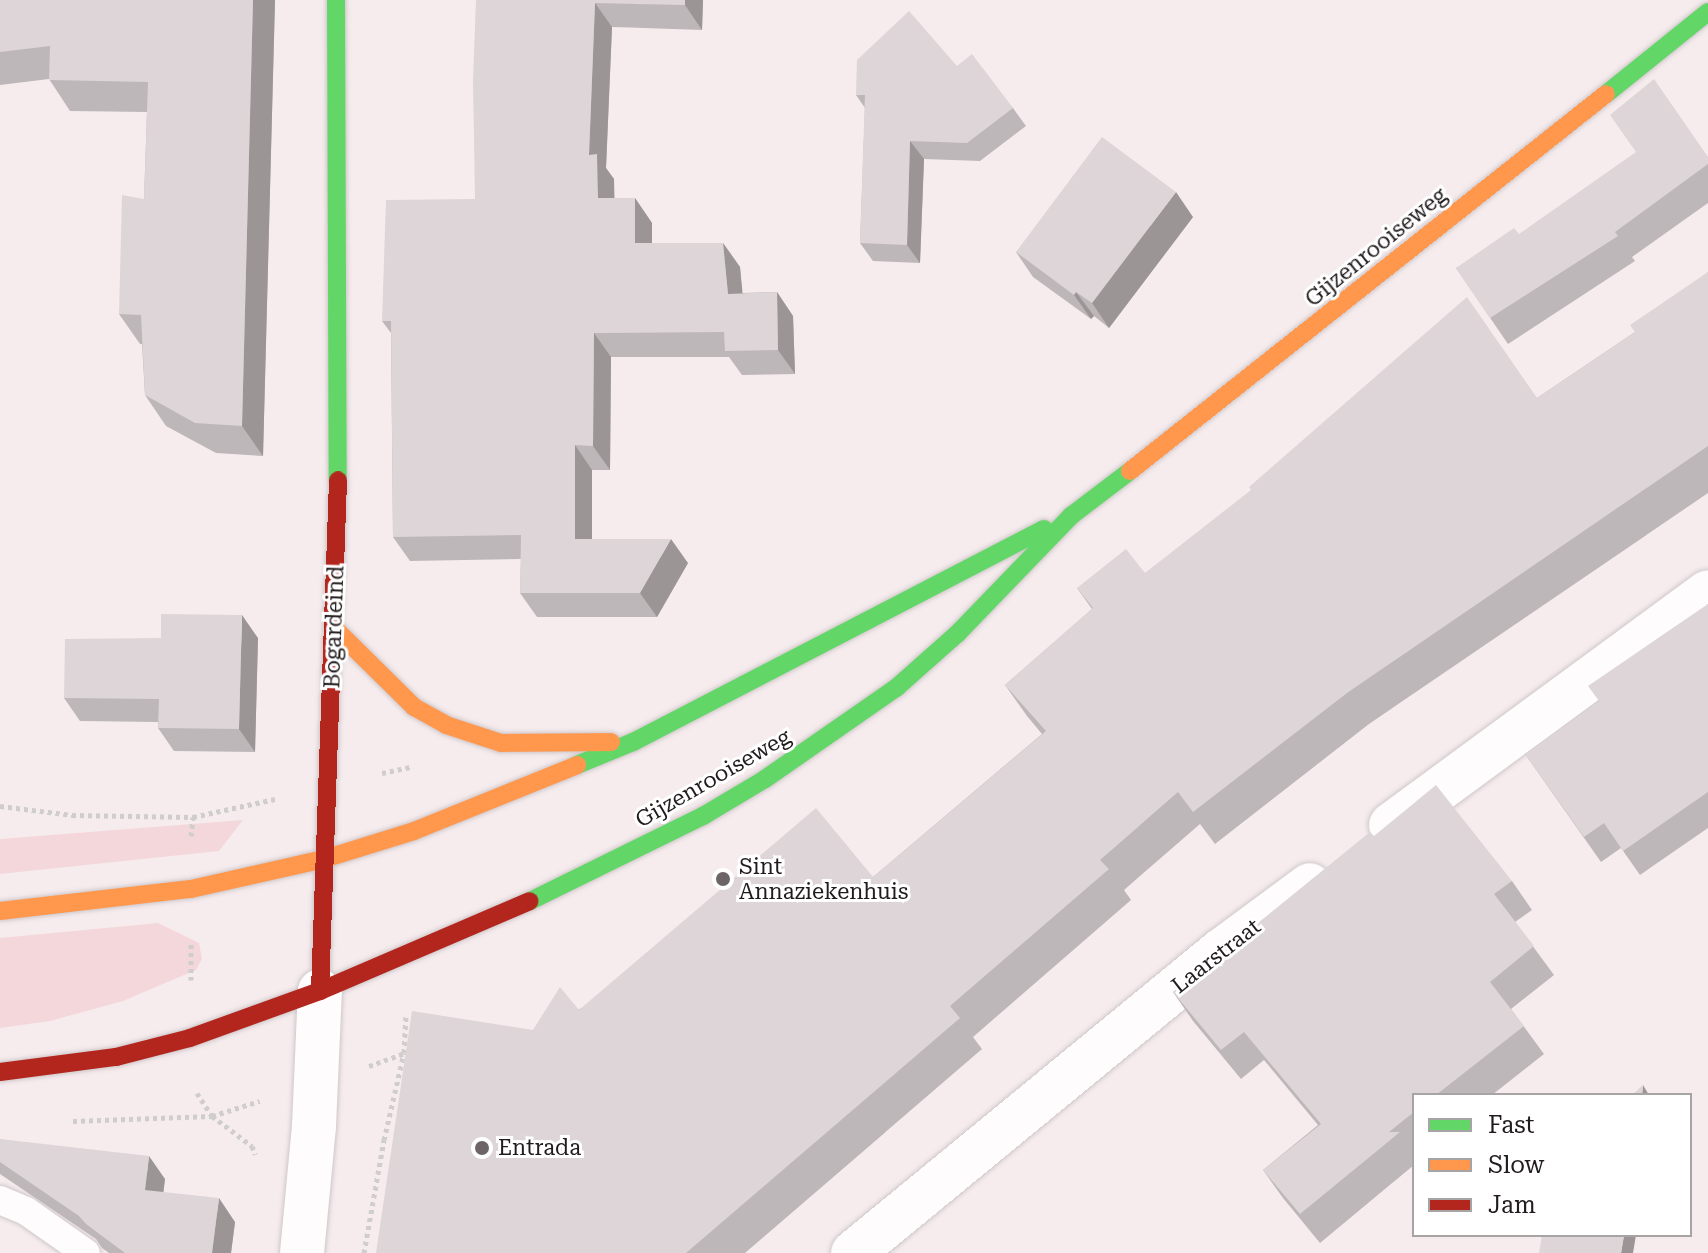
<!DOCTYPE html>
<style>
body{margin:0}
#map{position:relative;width:1708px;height:1253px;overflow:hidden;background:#f6ecee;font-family:"Roboto Serif",serif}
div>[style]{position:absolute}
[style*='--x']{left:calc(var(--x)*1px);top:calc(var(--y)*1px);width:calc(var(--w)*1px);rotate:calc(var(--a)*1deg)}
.green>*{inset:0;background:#f4d7db}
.path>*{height:5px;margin-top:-2.5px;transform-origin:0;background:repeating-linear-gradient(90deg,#d0cdcd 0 4px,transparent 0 8px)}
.roads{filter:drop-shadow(0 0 2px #cfc7c9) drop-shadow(0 0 2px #cfc7c9)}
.lane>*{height:28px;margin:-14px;padding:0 14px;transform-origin:14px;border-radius:14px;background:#fefcfc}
.street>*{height:44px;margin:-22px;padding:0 22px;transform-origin:22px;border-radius:22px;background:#fefcfc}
.fast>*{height:18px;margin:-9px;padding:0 9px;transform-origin:9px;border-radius:9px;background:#63d668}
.slow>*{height:18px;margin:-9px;padding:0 9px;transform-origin:9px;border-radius:9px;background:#ff974d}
.jam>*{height:18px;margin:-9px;padding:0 9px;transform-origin:9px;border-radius:9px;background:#b3261e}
.wall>*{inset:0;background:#beb7b9}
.shaded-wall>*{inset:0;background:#9b9596}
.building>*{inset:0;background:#ddd5d7}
.dots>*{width:22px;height:22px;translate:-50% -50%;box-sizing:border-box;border:4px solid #fff;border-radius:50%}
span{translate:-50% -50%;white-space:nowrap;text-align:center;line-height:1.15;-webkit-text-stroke:6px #fff;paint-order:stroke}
.street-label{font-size:22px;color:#211b1c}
.poi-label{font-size:22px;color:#211b1c}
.left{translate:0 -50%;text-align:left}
.legend{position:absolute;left:1412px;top:1093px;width:280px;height:144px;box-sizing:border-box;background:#fff;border:2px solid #a6a4a4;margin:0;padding:10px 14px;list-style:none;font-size:24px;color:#211b1c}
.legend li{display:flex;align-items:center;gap:16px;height:40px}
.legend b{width:40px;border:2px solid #a6a4a4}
</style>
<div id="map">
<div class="green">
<i style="clip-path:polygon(243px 820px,219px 851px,0 874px,0 839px)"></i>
<i style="clip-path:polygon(158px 923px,199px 943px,202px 959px,196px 970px,123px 1001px,50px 1021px,0 1028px,0 938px)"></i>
</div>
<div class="path">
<i style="--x:382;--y:773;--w:30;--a:-12"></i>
<i style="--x:0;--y:806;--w:73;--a:7.1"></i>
<i style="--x:72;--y:815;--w:121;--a:0.9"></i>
<i style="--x:193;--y:817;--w:84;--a:-12.4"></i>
<i style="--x:191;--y:836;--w:19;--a:-84"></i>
<i style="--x:191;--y:980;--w:38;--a:-90"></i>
<i style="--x:369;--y:1066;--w:37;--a:-20"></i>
<i style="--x:197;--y:1093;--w:27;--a:57"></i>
<i style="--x:212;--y:1116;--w:50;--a:36.9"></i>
<i style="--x:252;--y:1146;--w:9;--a:69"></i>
<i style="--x:73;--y:1121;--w:139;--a:-2.1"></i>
<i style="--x:212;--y:1116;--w:50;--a:-17.4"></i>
<i style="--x:364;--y:1253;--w:115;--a:-80"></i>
<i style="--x:384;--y:1140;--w:89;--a:-77.1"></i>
<i style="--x:404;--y:1053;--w:39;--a:-87"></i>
</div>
<div class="roads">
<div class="lane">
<i style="--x:0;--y:1200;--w:28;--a:23"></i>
<i style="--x:26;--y:1211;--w:73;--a:35"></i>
</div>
<div class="street">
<i style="--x:1391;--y:825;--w:393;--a:-36.3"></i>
<i style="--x:302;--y:1253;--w:128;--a:-84.6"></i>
<i style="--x:314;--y:1126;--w:135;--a:-87.5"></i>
<i style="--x:853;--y:1253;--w:477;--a:-39.4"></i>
<i style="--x:1222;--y:950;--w:109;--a:-36.5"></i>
</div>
<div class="fast">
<i style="--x:336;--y:0;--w:480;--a:89.8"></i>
<i style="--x:1606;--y:94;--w:131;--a:-38.8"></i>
<i style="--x:577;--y:765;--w:61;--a:-22.3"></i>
<i style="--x:633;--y:742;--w:463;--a:-27.4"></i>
<i style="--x:530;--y:901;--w:193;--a:-26.2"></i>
<i style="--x:703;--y:816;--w:72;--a:-30.8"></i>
<i style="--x:765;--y:779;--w:160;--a:-34.8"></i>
<i style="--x:896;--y:688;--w:83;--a:-41.6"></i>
<i style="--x:958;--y:633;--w:163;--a:-46"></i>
<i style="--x:1071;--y:516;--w:74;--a:-37.3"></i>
</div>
<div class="slow">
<i style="--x:1130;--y:471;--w:607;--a:-38.38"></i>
<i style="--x:333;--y:627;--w:114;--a:44.6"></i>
<i style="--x:414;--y:707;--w:37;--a:29"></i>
<i style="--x:446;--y:725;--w:58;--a:18.1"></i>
<i style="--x:501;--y:743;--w:110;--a:-0.5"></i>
<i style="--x:0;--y:911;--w:192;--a:-6.6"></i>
<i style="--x:191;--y:889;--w:136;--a:-12.7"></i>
<i style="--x:324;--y:859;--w:94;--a:-17.3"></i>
<i style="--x:414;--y:831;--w:176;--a:-22"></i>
</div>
<div class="jam">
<i style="--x:320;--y:991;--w:511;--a:-87.98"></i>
<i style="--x:0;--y:1072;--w:117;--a:-7.4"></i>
<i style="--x:116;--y:1057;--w:76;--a:-14.4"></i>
<i style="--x:190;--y:1038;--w:138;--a:-19.9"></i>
<i style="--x:320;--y:991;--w:228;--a:-23.2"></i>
</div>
</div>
<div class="wall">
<i style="clip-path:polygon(0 0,275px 0,263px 456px,216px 453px,166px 426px,145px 395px,142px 344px,140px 344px,119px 314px,144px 199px,147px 112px,70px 111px,49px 79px,0 85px)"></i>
<i style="clip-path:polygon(476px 0,703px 0,702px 30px,612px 27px,606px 168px,614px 179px,614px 198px,635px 198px,652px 223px,652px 243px,723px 243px,740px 267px,742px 293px,777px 292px,793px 316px,795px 374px,742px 375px,729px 357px,611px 357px,610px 470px,592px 470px,592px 539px,688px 563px,657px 617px,537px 617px,520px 593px,521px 559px,410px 561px,393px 537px,391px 333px,382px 321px,475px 199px)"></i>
<i style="clip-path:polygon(957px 66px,1013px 108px,1026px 126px,980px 161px,924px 159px,920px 263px,873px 261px,860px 243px,865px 108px,856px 95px)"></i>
<i style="clip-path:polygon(1708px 157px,1708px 203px,1632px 257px,1635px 261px,1508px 344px,1456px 268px)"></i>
<i style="clip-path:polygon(1193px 217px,1109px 328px,1094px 316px,1091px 319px,1033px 277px,1016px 252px)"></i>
<i style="clip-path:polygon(1708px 272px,1708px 493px,1369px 724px,1215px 844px,1200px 824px,1124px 890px,1131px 900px,973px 1037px,982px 1049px,745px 1253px,376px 1253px,533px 1030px,873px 877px,1042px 734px,1027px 716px,1005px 685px,1092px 609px,1077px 588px,1145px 573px,1537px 398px,1635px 332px)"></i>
<i style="clip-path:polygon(1708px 604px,1708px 828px,1640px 875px,1621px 848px,1601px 862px,1525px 754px,1599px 701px)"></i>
<i style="clip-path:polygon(258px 638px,255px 752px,174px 751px,158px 728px,158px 722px,80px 721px,64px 698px)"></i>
<i style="clip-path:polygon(1374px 836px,1512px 881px,1532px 910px,1515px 922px,1554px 975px,1511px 1009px,1544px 1054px,1492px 1095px,1414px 1095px,1414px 1165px,1320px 1243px,1283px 1198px,1263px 1170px,1318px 1125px,1264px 1060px,1241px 1079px,1193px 1021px,1173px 992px)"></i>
<i style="clip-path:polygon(0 1139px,165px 1179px,163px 1192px,235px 1222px,231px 1253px,109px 1253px,102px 1248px,96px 1239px,0 1174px)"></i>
</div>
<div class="shaded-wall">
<i style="clip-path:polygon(253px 0,275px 0,263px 456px,242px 426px)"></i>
<i style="clip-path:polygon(685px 0,703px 0,702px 30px,685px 5px)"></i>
<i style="clip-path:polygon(595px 3px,612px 27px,606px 168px,614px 179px,615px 223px,598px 198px,589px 155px)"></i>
<i style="clip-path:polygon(910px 141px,924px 159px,920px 263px,907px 245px)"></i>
<i style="clip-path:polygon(1176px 192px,1193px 217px,1109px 328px,1092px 303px)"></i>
<i style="clip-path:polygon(635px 198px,652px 223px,652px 268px,635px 243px)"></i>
<i style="clip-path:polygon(723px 243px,740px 267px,745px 318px,728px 294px)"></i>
<i style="clip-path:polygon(777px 292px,793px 316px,795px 374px,778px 350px)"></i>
<i style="clip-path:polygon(1076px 292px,1094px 316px,1091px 319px,1074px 295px)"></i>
<i style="clip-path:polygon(594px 333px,611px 357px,610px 470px,593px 446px)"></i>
<i style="clip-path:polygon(575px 445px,592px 470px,592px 563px,575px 539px)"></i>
<i style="clip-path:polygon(671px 539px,688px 563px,657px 617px,640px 593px)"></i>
<i style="clip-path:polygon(242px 615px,258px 638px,255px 752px,239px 729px)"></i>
<i style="clip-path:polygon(1643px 1085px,1649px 1095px,1642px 1095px)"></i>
<i style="clip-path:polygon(149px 1156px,165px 1179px,161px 1213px,145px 1190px)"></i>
<i style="clip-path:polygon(219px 1198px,235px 1222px,231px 1253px,212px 1253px)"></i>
<i style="clip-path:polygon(1624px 1235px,1636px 1235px,1633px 1253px,1621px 1253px)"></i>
</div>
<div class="building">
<i style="clip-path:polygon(0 0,253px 0,242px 426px,195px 423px,145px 395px,141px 315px,119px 314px,122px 195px,144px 199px,148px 82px,49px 80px,50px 46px,0 52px)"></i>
<i style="clip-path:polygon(476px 0,685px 0,685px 5px,595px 3px,589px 155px,597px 154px,598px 198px,635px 198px,635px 243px,723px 243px,728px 294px,777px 292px,778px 350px,725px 351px,724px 332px,594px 333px,593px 446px,575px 445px,575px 539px,671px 539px,640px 593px,520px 593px,521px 535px,393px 537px,391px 321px,382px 321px,386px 200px,475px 199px,473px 80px)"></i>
<i style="clip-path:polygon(909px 11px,957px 66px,972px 54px,1013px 108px,967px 143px,910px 141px,907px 245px,860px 243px,865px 95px,856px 95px,857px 60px)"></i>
<i style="clip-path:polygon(1654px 79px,1708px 157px,1708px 164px,1615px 232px,1618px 236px,1490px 318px,1456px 268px,1514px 228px,1519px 234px,1636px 152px,1610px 115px)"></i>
<i style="clip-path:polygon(1102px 137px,1176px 192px,1092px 303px,1076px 292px,1074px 295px,1016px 252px)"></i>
<i style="clip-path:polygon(1708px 272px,1708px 446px,1347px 693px,1193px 812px,1178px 792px,1100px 860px,1109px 869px,950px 1006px,960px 1018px,686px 1253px,376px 1253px,412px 1011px,533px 1030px,560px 987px,579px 1010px,816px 808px,873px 877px,1046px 731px,1005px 685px,1093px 608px,1077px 588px,1126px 549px,1145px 573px,1251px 490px,1249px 487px,1467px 297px,1537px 398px,1635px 332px,1630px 325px)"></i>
<i style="clip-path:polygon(1708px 604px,1708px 792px,1623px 851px,1604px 823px,1584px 837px,1525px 754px,1599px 701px,1588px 686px)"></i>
<i style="clip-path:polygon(161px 614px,242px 615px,239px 729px,158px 728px,159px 699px,64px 698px,65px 639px,161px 638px)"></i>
<i style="clip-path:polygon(1436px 785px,1512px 881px,1494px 894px,1534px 946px,1490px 982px,1524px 1026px,1436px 1095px,1414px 1095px,1414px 1112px,1389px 1132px,1400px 1132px,1300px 1214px,1263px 1170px,1321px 1124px,1244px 1032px,1221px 1050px,1173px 992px,1370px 832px,1374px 836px)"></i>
<i style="clip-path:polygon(1643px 1085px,1642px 1095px,1632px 1095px)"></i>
<i style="clip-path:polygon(0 1139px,149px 1156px,145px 1190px,219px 1198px,212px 1253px,125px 1253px,86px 1224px,79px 1216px,0 1162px)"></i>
<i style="clip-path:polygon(1542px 1235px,1624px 1235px,1621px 1253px,1539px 1253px)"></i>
</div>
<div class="dots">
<i style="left:723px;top:879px;background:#6c6466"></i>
<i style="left:482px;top:1148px;background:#6c6466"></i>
</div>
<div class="street-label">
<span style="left:1376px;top:247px;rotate:-39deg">Gijzenrooiseweg</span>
<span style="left:334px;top:627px;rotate:-88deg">Bogardeind</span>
<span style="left:713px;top:778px;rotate:-30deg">Gijzenrooiseweg</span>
<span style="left:1216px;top:956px;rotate:-38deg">Laarstraat</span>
</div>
<div class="poi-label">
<span class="left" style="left:739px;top:879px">Sint<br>Annaziekenhuis</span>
<span class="left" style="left:498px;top:1148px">Entrada</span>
</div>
<ul class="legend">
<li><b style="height:10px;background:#63d668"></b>Fast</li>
<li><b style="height:10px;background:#ff974d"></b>Slow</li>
<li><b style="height:10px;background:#b3261e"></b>Jam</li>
</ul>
</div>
